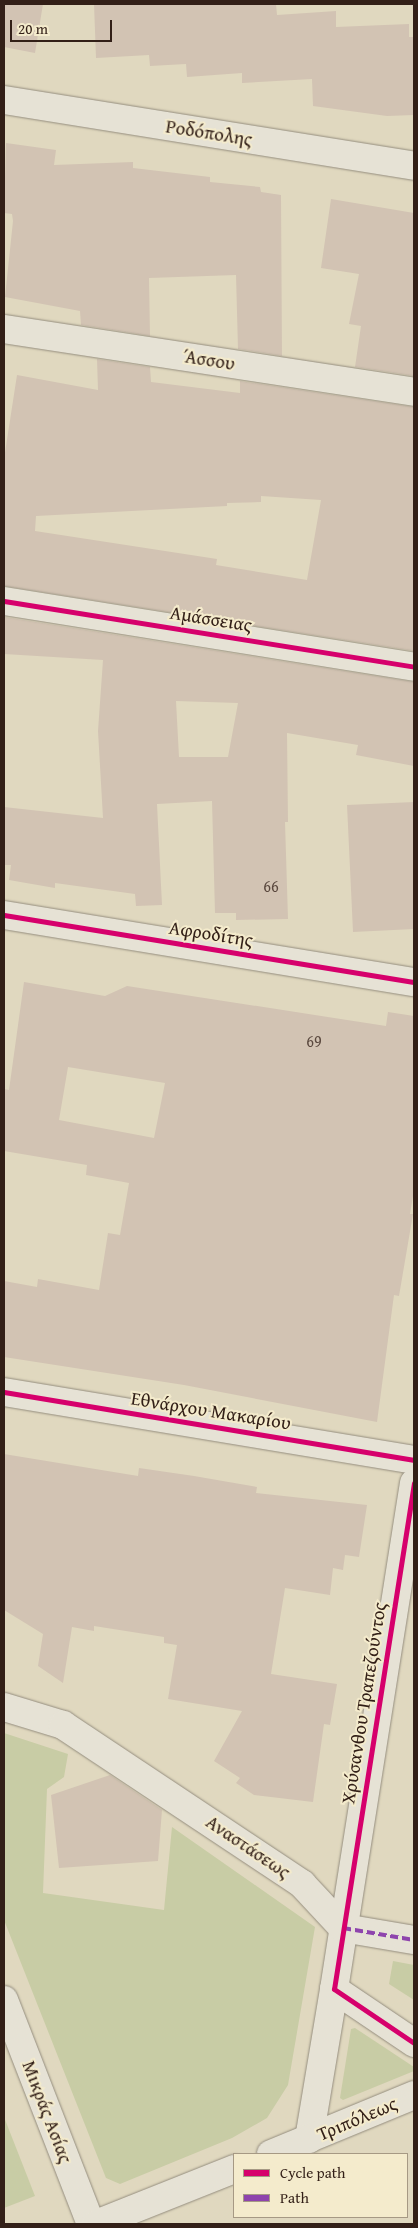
<!DOCTYPE html>
<meta charset="utf-8">
<style>
body{margin:0}
#map{position:relative;width:418px;height:2228px;overflow:hidden;background:#e0d8bf;font-family:"Gentium Book Plus",serif}
div>[style]{position:absolute}
[style*='--x']{left:calc(var(--x)*1px);top:calc(var(--y)*1px);width:calc(var(--w)*1px);rotate:calc(var(--a)*1deg)}
.green>*{inset:0;background:#c8cca5}
.building>*{inset:0;background:#d2c3b3}
.roads{filter:drop-shadow(0 0 1px #948d7e) drop-shadow(0 0 1px #948d7e)}
.pedestrian>*{height:28px;margin:-14px;padding:0 14px;transform-origin:14px;border-radius:14px;background:#e6e2d5}
.minor>*{height:28px;margin:-14px;padding:0 14px;transform-origin:14px;border-radius:14px;background:#e6e2d5}
.quiet>*{height:4px;margin-top:-2px;transform-origin:0;background:repeating-linear-gradient(90deg,#8e44ad 0 8px,transparent 0 12px)}
.cycleway>*{height:5px;margin:-2.5px;padding:0 2.5px;transform-origin:2.5px;border-radius:2.5px;background:#d6006c}
span{translate:-50% -50%;white-space:nowrap;text-align:center;line-height:1.15;-webkit-text-stroke:4px #f4ebcc;paint-order:stroke}
.number-label{font-size:16px;color:#5b493f}
.number-label span{-webkit-text-stroke-width:0}
.street-label{font-size:19px;color:#321f17}
.frame{position:absolute;inset:0;border:5px solid #321f17;pointer-events:none}
.legend{position:absolute;left:233px;top:2153px;width:175px;height:65px;box-sizing:border-box;background:#f4ebcc;border:1px solid #a69984;margin:0;padding:6px 9px;list-style:none;font-size:15px;color:#321f17}
.legend li{display:flex;align-items:center;gap:10px;height:25px}
.legend b{width:25px;border:1px solid #a69984}
.scale{position:absolute;left:10px;top:20px;width:102px;height:22px;box-sizing:border-box;border:2px solid #321f17;border-top:0;padding-left:6px;font-size:15px;line-height:18px;white-space:nowrap;color:#321f17;-webkit-text-stroke:4px #f4ebcc;paint-order:stroke}
</style>
<div id="map">
<div class="green">
<i style="clip-path:polygon(4px 1733px,68px 1754px,64px 1777px,47px 1789px,43px 1893px,164px 1910px,172px 1827px,315px 1927px,288px 2085px,267px 2118px,232px 2138px,120px 2184px,106px 2178px,4px 1920px)"></i>
<i style="clip-path:polygon(393px 1961px,414px 1965px,414px 2000px,389px 1984px)"></i>
<i style="clip-path:polygon(355px 2028px,414px 2067px,414px 2071px,343px 2100px,340px 2098px,351px 2029px)"></i>
<i style="clip-path:polygon(4px 2117px,35px 2196px,4px 2208px)"></i>
</div>
<div class="building">
<i style="clip-path:polygon(4px 4px,43px 4px,35px 53px,4px 47px)"></i>
<i style="clip-path:polygon(94px 4px,276px 4px,277px 15px,336px 11px,336px 27px,409px 24px,409px 37px,414px 37px,414px 115px,387px 116px,313px 106px,312px 79px,242px 83px,242px 73px,187px 77px,186px 64px,150px 66px,149px 55px,96px 58px)"></i>
<i style="clip-path:polygon(6px 143px,56px 150px,54px 165px,133px 162px,133px 168px,210px 177px,210px 182px,260px 187px,261px 192px,281px 195px,282px 356px,238px 349px,236px 275px,149px 278px,150px 336px,81px 325px,80px 311px,5px 297px,13px 221px,12px 214px,4px 213px)"></i>
<i style="clip-path:polygon(331px 199px,414px 213px,414px 376px,355px 367px,361px 326px,349px 324px,359px 274px,321px 268px)"></i>
<i style="clip-path:polygon(evenodd,97px 359px,150px 367px,151px 382px,240px 393px,240px 381px,414px 407px,414px 651px,4px 586px,4px 459px,17px 375px,98px 390px,97px 359px,261px 496px,321px 500px,307px 580px,216px 565px,217px 559px,35px 531px,36px 516px,227px 506px,227px 503px,261px 502px,261px 496px)"></i>
<i style="clip-path:polygon(evenodd,4px 617px,414px 682px,414px 766px,356px 755px,358px 745px,287px 733px,288px 822px,285px 822px,288px 919px,236px 920px,236px 913px,215px 913px,212px 801px,157px 804px,162px 905px,136px 906px,135px 894px,55px 883px,55px 888px,9px 880px,11px 865px,4px 865px,4px 807px,103px 818px,98px 731px,103px 660px,4px 654px,4px 617px,176px 701px,238px 703px,228px 757px,179px 757px,176px 701px)"></i>
<i style="clip-path:polygon(414px 802px,414px 929px,353px 932px,347px 805px)"></i>
<i style="clip-path:polygon(evenodd,24px 982px,105px 996px,127px 986px,386px 1026px,388px 1012px,414px 1016px,414px 1190px,410px 1214px,413px 1214px,399px 1296px,394px 1295px,377px 1422px,184px 1385px,4px 1357px,4px 1281px,37px 1287px,38px 1279px,99px 1290px,108px 1233px,120px 1235px,129px 1183px,86px 1175px,87px 1165px,4px 1151px,4px 1089px,9px 1090px,24px 982px,68px 1067px,165px 1083px,154px 1138px,59px 1120px,68px 1067px)"></i>
<i style="clip-path:polygon(4px 1454px,138px 1476px,139px 1468px,194px 1476px,257px 1487px,256px 1493px,367px 1505px,359px 1557px,345px 1555px,343px 1570px,333px 1568px,330px 1595px,285px 1588px,271px 1674px,337px 1684px,330px 1725px,324px 1724px,313px 1802px,254px 1795px,236px 1783px,240px 1778px,214px 1761px,242px 1711px,168px 1699px,177px 1645px,164px 1643px,164px 1637px,94px 1626px,94px 1631px,72px 1627px,63px 1683px,38px 1666px,43px 1634px,4px 1610px)"></i>
<i style="clip-path:polygon(110px 1775px,162px 1810px,158px 1861px,59px 1868px,51px 1795px)"></i>
</div>
<div class="roads">
<div class="pedestrian">
<i style="--x:343;--y:1928;--w:72;--a:9.6"></i>
</div>
<div class="minor">
<i style="--x:4;--y:100;--w:415;--a:9.1"></i>
<i style="--x:4;--y:329;--w:415;--a:8.7"></i>
<i style="--x:4;--y:601;--w:415;--a:9.1"></i>
<i style="--x:4;--y:915;--w:415;--a:9.3"></i>
<i style="--x:4;--y:1392;--w:416;--a:9.4"></i>
<i style="--x:414;--y:1483;--w:512;--a:98.98"></i>
<i style="--x:334;--y:1989;--w:97;--a:34"></i>
<i style="--x:4;--y:1707;--w:62;--a:17"></i>
<i style="--x:63;--y:1725;--w:287;--a:33.6"></i>
<i style="--x:302;--y:1884;--w:60;--a:47"></i>
<i style="--x:4;--y:2000;--w:240;--a:68.8"></i>
<i style="--x:309;--y:2139;--w:152;--a:-80.5"></i>
<i style="--x:271;--y:2154;--w:155;--a:-22.4"></i>
<i style="--x:96;--y:2224;--w:149;--a:-21.7"></i>
</div>
</div>
<div class="quiet">
<i style="--x:343;--y:1928;--w:72;--a:9.6"></i>
</div>
<div class="cycleway">
<i style="--x:4;--y:601;--w:415;--a:9.1"></i>
<i style="--x:4;--y:915;--w:415;--a:9.3"></i>
<i style="--x:4;--y:1392;--w:416;--a:9.4"></i>
<i style="--x:414;--y:1483;--w:512;--a:98.98"></i>
<i style="--x:334;--y:1989;--w:97;--a:34"></i>
</div>
<div class="number-label">
<span style="left:271px;top:886px">66</span>
<span style="left:314px;top:1041px">69</span>
</div>
<div class="street-label">
<span style="left:209px;top:133px;rotate:9deg">Ροδόπολης</span>
<span style="left:209px;top:360px;rotate:9deg">Άσσου</span>
<span style="left:211px;top:619px;rotate:9deg">Αμάσσειας</span>
<span style="left:211px;top:934px;rotate:9deg">Αφροδίτης</span>
<span style="left:211px;top:1411px;rotate:9deg">Εθνάρχου Μακαρίου</span>
<span style="left:364px;top:1703px;rotate:-81deg">Χρύσανθου Τραπεζούντος</span>
<span style="left:248px;top:1847px;rotate:34deg">Αναστάσεως</span>
<span style="left:47px;top:2112px;rotate:69deg">Μικράς Ασίας</span>
<span style="left:357px;top:2119px;rotate:-23deg">Τριπόλεως</span>
</div>
<div class="frame"></div>
<ul class="legend">
<li><b style="height:6px;background:#d6006c"></b>Cycle path</li>
<li><b style="height:6px;background:#8e44ad"></b>Path</li>
</ul>
<div class="scale">20 m</div>
</div>
